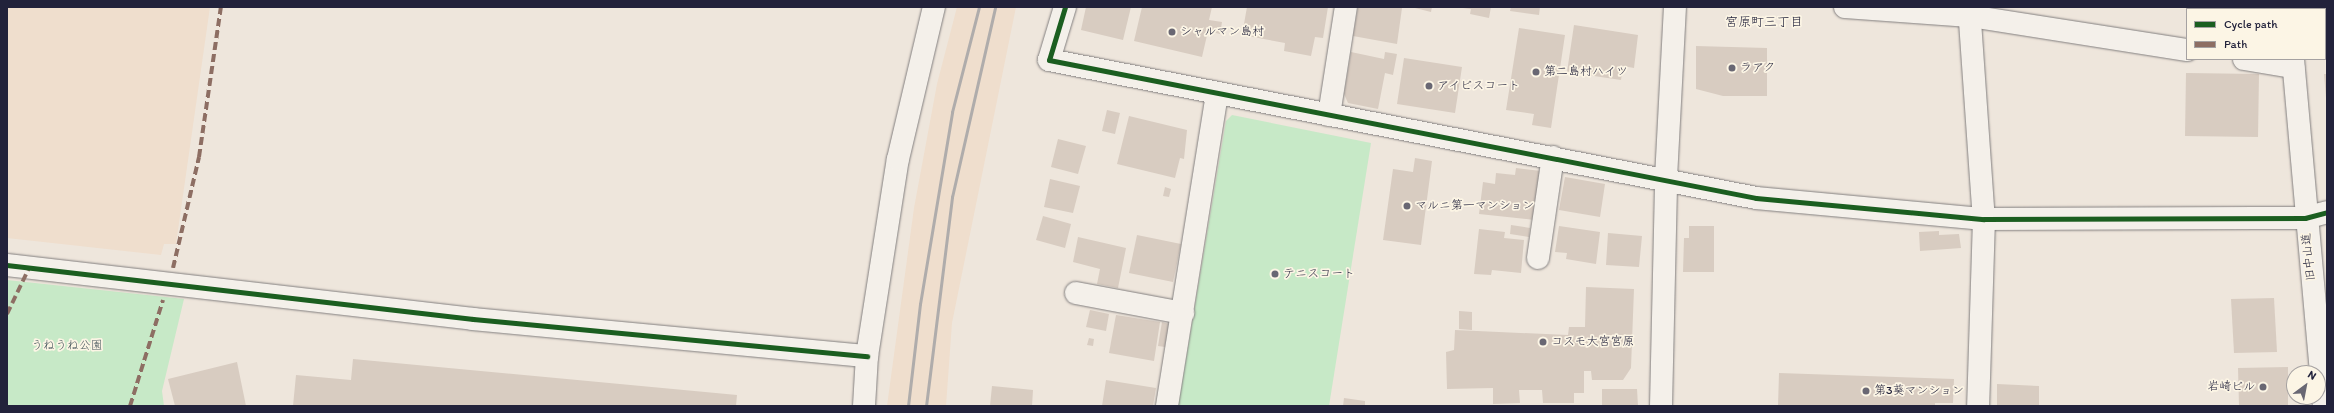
<!DOCTYPE html>
<meta charset="utf-8">
<style>
body{margin:0}
#map{position:relative;width:2334px;height:413px;overflow:hidden;background:#eee6dc;font-family:Itim,"Klee One",sans-serif}
div>[style]{position:absolute}
[style*='--x']{left:calc(var(--x)*1px);top:calc(var(--y)*1px);width:calc(var(--w)*1px);rotate:calc(var(--a)*1deg)}
.built>*{inset:0;background:#efdecd}
.green>*{inset:0;background:#c7e9c7}
.building>*{inset:0;background:#d8ccc1}
.roads{filter:drop-shadow(0 0 1px #827f7f) drop-shadow(0 0 1px #827f7f)}
.minor>*{height:22px;margin:-11px;padding:0 11px;transform-origin:11px;border-radius:11px;background:#f4f0ea}
.major>*{height:22px;margin:-11px;padding:0 11px;transform-origin:11px;border-radius:11px;background:#f4f0ea}
.rail>*{height:3px;margin:-1.5px;padding:0 1.5px;transform-origin:1.5px;border-radius:1.5px;background:#afacab}
.quiet>*{height:4px;margin-top:-2px;transform-origin:0;background:repeating-linear-gradient(90deg,#8d6e63 0 8px,transparent 0 12px)}
.cycleway>*{height:5px;margin:-2.5px;padding:0 2.5px;transform-origin:2.5px;border-radius:2.5px;background:#1b5e20}
.dots>*{width:11px;height:11px;translate:-50% -50%;box-sizing:border-box;border:2px solid #fcf5e5;border-radius:50%}
span{translate:-50% -50%;white-space:nowrap;text-align:center;line-height:1.15;-webkit-text-stroke:3.5px #fcf5e5;paint-order:stroke}
.poi-label{font-size:12px;color:#22223b}
.left{translate:0 -50%;text-align:left}
.right{translate:-100% -50%;text-align:right}
.street-label{font-size:12px;color:#22223b}
.park-label{font-size:12px;color:#43545a}
.neighbourhood-label{font-size:13px;color:#22223b}
.frame{position:absolute;inset:0;border:8px solid #22223b;pointer-events:none}
.legend{position:absolute;left:2186px;top:8px;width:140px;height:52px;box-sizing:border-box;background:#fcf5e5;border:1px solid #a5a1a1;margin:0;padding:5px 7px;list-style:none;font-size:12px;color:#22223b}
.legend li{display:flex;align-items:center;gap:8px;height:20px}
.legend b{width:20px;border:1px solid #a5a1a1}
.north{position:absolute;left:2286px;top:365px;width:40px;height:40px;box-sizing:border-box;background:#fcf5e5;border:1px solid #a5a1a1;border-radius:50%;rotate:32deg;font-size:11px;font-weight:700;line-height:16px;text-align:center;color:#22223b}
.north::after{content:'';display:block;margin:auto;width:14px;height:18px;background:#696773;clip-path:polygon(50% 0,100% 100%,50% 72%,0 100%)}
</style>
<div id="map">
<div class="built">
<i style="clip-path:polygon(7px 7px,210px 7px,176px 244px,164px 244px,161px 255px,7px 238px)"></i>
<i style="clip-path:polygon(957px 7px,1016px 7px,952px 323px,946px 406px,887px 406px,914px 208px,937px 84px)"></i>
</div>
<div class="green">
<i style="clip-path:polygon(1232px 115px,1371px 143px,1329px 406px,1178px 406px,1226px 121px)"></i>
<i style="clip-path:polygon(7px 280px,184px 299px,162px 391px,164px 406px,7px 406px)"></i>
</div>
<div class="building">
<i style="clip-path:polygon(1086px 7px,1131px 7px,1123px 40px,1081px 30px)"></i>
<i style="clip-path:polygon(1142px 7px,1212px 7px,1209px 20px,1222px 22px,1220px 34px,1208px 31px,1202px 57px,1134px 41px)"></i>
<i style="clip-path:polygon(1247px 7px,1328px 7px,1323px 38px,1315px 37px,1311px 56px,1284px 51px,1285px 43px,1242px 35px)"></i>
<i style="clip-path:polygon(1358px 7px,1402px 8px,1397px 44px,1353px 36px)"></i>
<i style="clip-path:polygon(1411px 7px,1432px 7px,1431px 12px)"></i>
<i style="clip-path:polygon(1491px 7px,1489px 18px,1470px 14px,1471px 9px,1463px 8px)"></i>
<i style="clip-path:polygon(1511px 7px,1540px 7px,1539px 15px,1510px 11px)"></i>
<i style="clip-path:polygon(2204px 7px,2255px 7px,2204px 9px)"></i>
<i style="clip-path:polygon(1574px 25px,1638px 35px,1634px 68px,1623px 66px,1621px 80px,1567px 72px)"></i>
<i style="clip-path:polygon(1519px 28px,1565px 35px,1551px 128px,1532px 125px,1534px 114px,1506px 110px)"></i>
<i style="clip-path:polygon(1696px 46px,1767px 48px,1767px 96px,1723px 96px,1696px 89px)"></i>
<i style="clip-path:polygon(1351px 52px,1384px 59px,1385px 52px,1397px 54px,1393px 75px,1385px 73px,1378px 109px,1348px 103px,1344px 94px)"></i>
<i style="clip-path:polygon(1404px 58px,1462px 67px,1455px 113px,1397px 104px)"></i>
<i style="clip-path:polygon(2186px 73px,2259px 74px,2258px 137px,2185px 136px)"></i>
<i style="clip-path:polygon(2324px 74px,2327px 74px,2327px 98px,2326px 98px)"></i>
<i style="clip-path:polygon(1107px 110px,1120px 113px,1115px 134px,1102px 131px)"></i>
<i style="clip-path:polygon(1129px 116px,1187px 130px,1184px 159px,1180px 158px,1175px 178px,1117px 164px)"></i>
<i style="clip-path:polygon(1058px 139px,1086px 146px,1078px 174px,1051px 167px)"></i>
<i style="clip-path:polygon(1415px 158px,1432px 161px,1421px 245px,1383px 240px,1393px 169px,1413px 172px)"></i>
<i style="clip-path:polygon(1516px 168px,1541px 171px,1535px 220px,1479px 214px,1483px 182px,1495px 184px,1496px 173px,1515px 175px)"></i>
<i style="clip-path:polygon(1565px 177px,1605px 184px,1600px 217px,1559px 210px)"></i>
<i style="clip-path:polygon(1050px 179px,1080px 186px,1073px 213px,1044px 207px)"></i>
<i style="clip-path:polygon(1165px 187px,1171px 189px,1169px 197px,1163px 196px)"></i>
<i style="clip-path:polygon(1043px 216px,1071px 224px,1065px 248px,1036px 240px)"></i>
<i style="clip-path:polygon(1511px 225px,1530px 228px,1529px 237px,1510px 234px)"></i>
<i style="clip-path:polygon(1559px 226px,1600px 232px,1596px 264px,1566px 259px,1567px 253px,1555px 252px)"></i>
<i style="clip-path:polygon(1689px 226px,1714px 226px,1714px 272px,1683px 272px,1684px 238px,1689px 238px)"></i>
<i style="clip-path:polygon(1479px 229px,1505px 232px,1504px 238px,1524px 240px,1521px 273px,1492px 270px,1491px 275px,1474px 274px)"></i>
<i style="clip-path:polygon(1939px 231px,1939px 235px,1959px 234px,1961px 248px,1920px 251px,1919px 232px)"></i>
<i style="clip-path:polygon(1608px 233px,1642px 236px,1639px 267px,1606px 265px)"></i>
<i style="clip-path:polygon(1137px 235px,1181px 244px,1173px 282px,1129px 273px)"></i>
<i style="clip-path:polygon(1078px 237px,1126px 248px,1118px 288px,1097px 284px,1100px 269px,1073px 262px)"></i>
<i style="clip-path:polygon(1586px 287px,1634px 289px,1631px 368px,1623px 380px,1592px 380px,1591px 371px,1584px 371px,1584px 393px,1574px 393px,1574px 403px,1543px 403px,1542px 390px,1519px 390px,1520px 403px,1493px 404px,1493px 388px,1447px 389px,1446px 352px,1454px 350px,1455px 330px,1568px 335px,1569px 327px,1585px 327px)"></i>
<i style="clip-path:polygon(2274px 298px,2277px 352px,2234px 353px,2231px 299px)"></i>
<i style="clip-path:polygon(1090px 310px,1109px 314px,1106px 331px,1086px 327px)"></i>
<i style="clip-path:polygon(1459px 311px,1472px 312px,1472px 330px,1459px 329px)"></i>
<i style="clip-path:polygon(1116px 315px,1160px 322px,1154px 361px,1109px 353px)"></i>
<i style="clip-path:polygon(1162px 322px,1169px 324px,1165px 347px,1158px 346px)"></i>
<i style="clip-path:polygon(1089px 338px,1094px 339px,1093px 346px,1087px 345px)"></i>
<i style="clip-path:polygon(353px 359px,737px 395px,736px 406px,293px 406px,296px 375px,351px 380px)"></i>
<i style="clip-path:polygon(237px 362px,246px 406px,175px 406px,168px 379px)"></i>
<i style="clip-path:polygon(2288px 367px,2288px 406px,2239px 406px,2238px 368px)"></i>
<i style="clip-path:polygon(1779px 373px,1954px 379px,1953px 403px,1935px 403px,1935px 406px,1778px 406px)"></i>
<i style="clip-path:polygon(1106px 380px,1156px 388px,1153px 406px,1102px 406px)"></i>
<i style="clip-path:polygon(1997px 384px,2039px 386px,2039px 406px,1997px 406px)"></i>
<i style="clip-path:polygon(992px 386px,1033px 390px,1032px 406px,990px 406px)"></i>
<i style="clip-path:polygon(1602px 389px,1637px 389px,1638px 406px,1602px 406px)"></i>
<i style="clip-path:polygon(1344px 398px,1365px 401px,1365px 406px,1343px 406px)"></i>
</div>
<div class="roads">
<div class="minor">
<i style="--x:1065;--y:7;--w:55;--a:106.8"></i>
<i style="--x:1049;--y:60;--w:720;--a:11.04"></i>
<i style="--x:1756;--y:198;--w:229;--a:5.3"></i>
<i style="--x:1984;--y:219;--w:321;--a:-0.2"></i>
<i style="--x:2305;--y:218;--w:23;--a:-15"></i>
<i style="--x:1845;--y:7;--w:125;--a:4.1"></i>
<i style="--x:1970;--y:16;--w:220;--a:8.9"></i>
<i style="--x:1969;--y:7;--w:213;--a:86"></i>
<i style="--x:1984;--y:219;--w:187;--a:91.8"></i>
<i style="--x:2244;--y:59;--w:50;--a:9.3"></i>
<i style="--x:1329;--y:115;--w:109;--a:-81.1"></i>
<i style="--x:1538;--y:258;--w:102;--a:-81.6"></i>
<i style="--x:7;--y:265;--w:469;--a:6.6"></i>
<i style="--x:473;--y:319;--w:396;--a:5.4"></i>
<i style="--x:1076;--y:293;--w:109;--a:10.6"></i>
<i style="--x:864;--y:406;--w:50;--a:-86.6"></i>
<i style="--x:867;--y:356;--w:199;--a:-81.1"></i>
<i style="--x:898;--y:159;--w:156;--a:-76.7"></i>
<i style="--x:1167;--y:406;--w:316;--a:-80.9"></i>
<i style="--x:1661;--y:406;--w:228;--a:-88.7"></i>
<i style="--x:1666;--y:178;--w:171;--a:-87"></i>
</div>
<div class="major">
<i style="--x:2291;--y:7;--w:2;--a:90"></i>
<i style="--x:2293;--y:59;--w:348;--a:84.9"></i>
</div>
</div>
<div class="rail">
<i style="--x:908;--y:406;--w:103;--a:-83.3"></i>
<i style="--x:920;--y:304;--w:195;--a:-80.5"></i>
<i style="--x:952;--y:112;--w:108;--a:-75.6"></i>
<i style="--x:926;--y:406;--w:211;--a:-82.9"></i>
<i style="--x:952;--y:197;--w:195;--a:-77.2"></i>
</div>
<div class="quiet">
<i style="--x:173;--y:268;--w:114;--a:-76.8"></i>
<i style="--x:199;--y:157;--w:152;--a:-81.7"></i>
<i style="--x:7;--y:314;--w:51;--a:-64.4"></i>
<i style="--x:130;--y:406;--w:111;--a:-72.7"></i>
</div>
<div class="cycleway">
<i style="--x:1065;--y:7;--w:55;--a:106.8"></i>
<i style="--x:1049;--y:60;--w:720;--a:11.04"></i>
<i style="--x:1756;--y:198;--w:229;--a:5.3"></i>
<i style="--x:1984;--y:219;--w:321;--a:-0.2"></i>
<i style="--x:2305;--y:218;--w:23;--a:-15"></i>
<i style="--x:7;--y:265;--w:469;--a:6.6"></i>
<i style="--x:473;--y:319;--w:396;--a:5.4"></i>
</div>
<div class="dots">
<i style="left:1172px;top:32px;background:#696773"></i>
<i style="left:1732px;top:68px;background:#696773"></i>
<i style="left:1536px;top:72px;background:#696773"></i>
<i style="left:1429px;top:86px;background:#696773"></i>
<i style="left:1407px;top:206px;background:#696773"></i>
<i style="left:1275px;top:274px;background:#696773"></i>
<i style="left:1543px;top:342px;background:#696773"></i>
<i style="left:2263px;top:387px;background:#696773"></i>
<i style="left:1866px;top:391px;background:#696773"></i>
</div>
<div class="poi-label">
<span class="left" style="left:1180px;top:32px">シャルマン島村</span>
<span class="left" style="left:1740px;top:68px">ラアク</span>
<span class="left" style="left:1544px;top:72px">第二島村ハイツ</span>
<span class="left" style="left:1437px;top:86px">アイビスコート</span>
<span class="left" style="left:1415px;top:206px">マルニ第一マンション</span>
<span class="left" style="left:1283px;top:274px">テニスコート</span>
<span class="left" style="left:1551px;top:342px">コスモ大宮宮原</span>
<span class="right" style="left:2255px;top:387px">岩崎ビル</span>
<span class="left" style="left:1874px;top:391px">第3葵マンション</span>
</div>
<div class="street-label">
<span style="left:2309px;top:257px;rotate:-96deg">旧中山道</span>
</div>
<div class="park-label">
<span style="left:67px;top:346px">うねうね公園</span>
</div>
<div class="neighbourhood-label">
<span style="left:1764px;top:22px">宮原町三丁目</span>
</div>
<div class="frame"></div>
<ul class="legend">
<li><b style="height:5px;background:#1b5e20"></b>Cycle path</li>
<li><b style="height:5px;background:#8d6e63"></b>Path</li>
</ul>
<div class="north">N</div>
</div>
